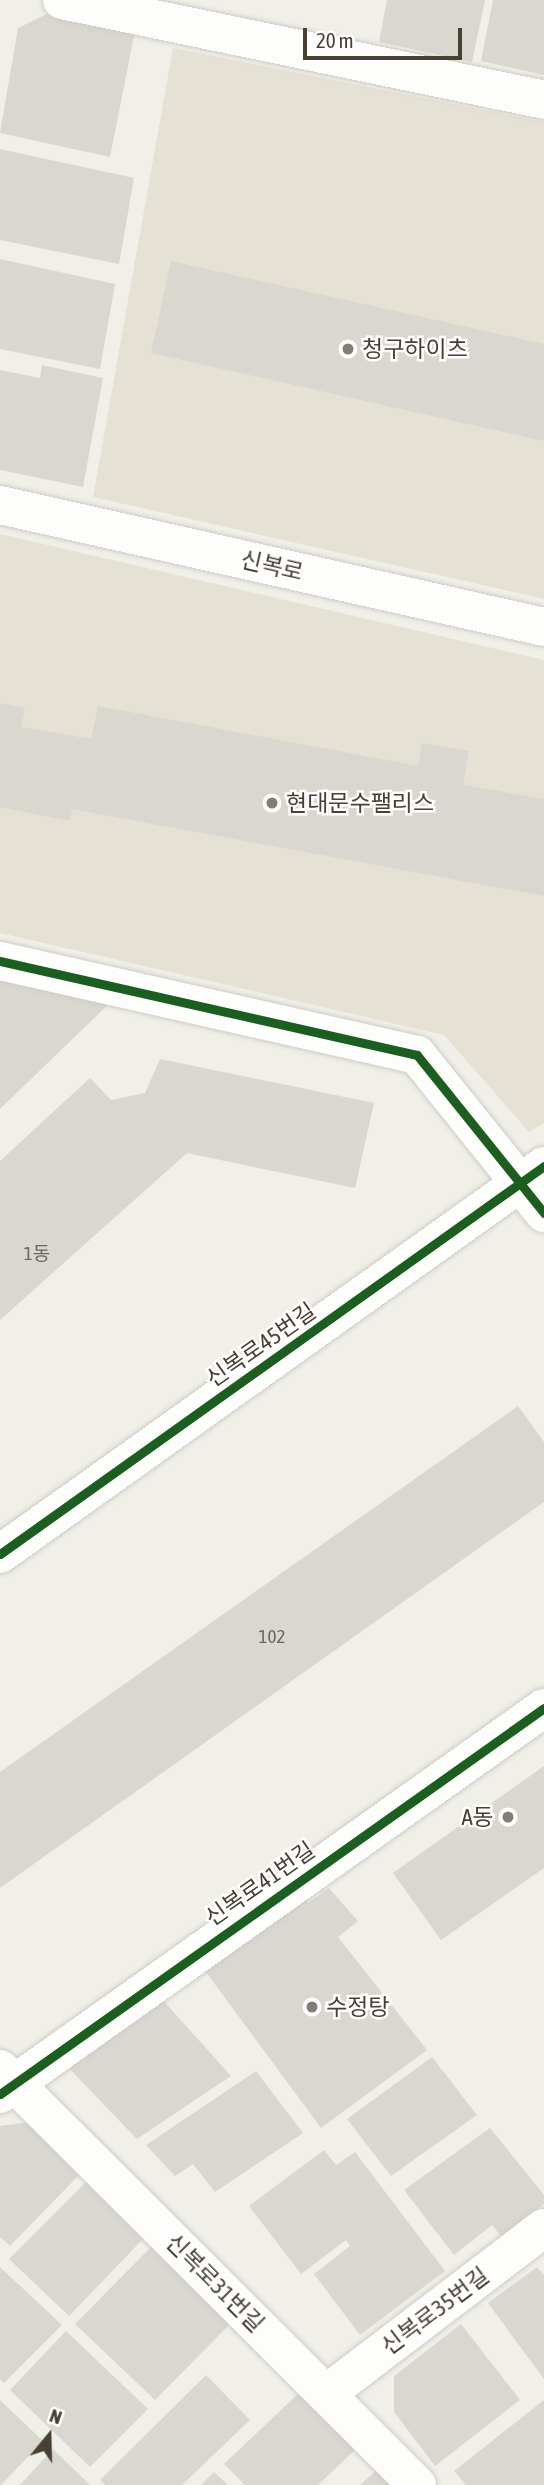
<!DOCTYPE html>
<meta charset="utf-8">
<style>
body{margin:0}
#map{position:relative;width:544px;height:2485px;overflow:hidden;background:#f0efe8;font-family:"Asap Condensed","Noto Sans KR",sans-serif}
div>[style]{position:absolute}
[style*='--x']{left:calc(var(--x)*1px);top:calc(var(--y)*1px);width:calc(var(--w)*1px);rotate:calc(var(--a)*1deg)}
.residential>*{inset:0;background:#e5e1d5}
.building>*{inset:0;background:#dad7d1}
.roads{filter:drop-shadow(0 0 2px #ceccc6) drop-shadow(0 0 2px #ceccc6)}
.minor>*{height:38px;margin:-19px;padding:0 19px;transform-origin:19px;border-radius:19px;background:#fdfdfc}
.cycleway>*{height:9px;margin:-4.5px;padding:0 4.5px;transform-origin:4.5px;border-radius:4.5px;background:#1b5e20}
.dots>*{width:19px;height:19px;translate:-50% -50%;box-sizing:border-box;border:4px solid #fff;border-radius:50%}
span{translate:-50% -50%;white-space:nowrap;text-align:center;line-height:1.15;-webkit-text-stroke:5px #fff;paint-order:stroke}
.number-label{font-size:19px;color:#6d665c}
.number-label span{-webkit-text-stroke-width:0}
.poi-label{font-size:23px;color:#484034}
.left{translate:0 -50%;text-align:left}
.right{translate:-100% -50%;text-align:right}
.street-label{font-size:23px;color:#484034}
.north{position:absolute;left:14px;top:2401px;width:70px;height:70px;-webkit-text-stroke:5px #fff;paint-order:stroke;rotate:19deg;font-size:19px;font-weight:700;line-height:28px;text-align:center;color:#484034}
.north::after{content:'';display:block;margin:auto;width:24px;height:32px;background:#484034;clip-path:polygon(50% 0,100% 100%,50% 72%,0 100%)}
.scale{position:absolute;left:303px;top:28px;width:159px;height:32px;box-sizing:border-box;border:4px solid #484034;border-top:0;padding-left:9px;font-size:21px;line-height:24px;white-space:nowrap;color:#484034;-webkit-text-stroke:5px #fff;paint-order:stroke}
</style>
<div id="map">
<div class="residential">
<i style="clip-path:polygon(173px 48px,544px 122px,544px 599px,93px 497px)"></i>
<i style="clip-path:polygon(0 534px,544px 660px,544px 1123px,529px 1132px,444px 1035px,0 933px)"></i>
</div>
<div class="building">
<i style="clip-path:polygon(387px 0,485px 0,472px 62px,379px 42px)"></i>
<i style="clip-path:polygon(493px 0,544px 0,544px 75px,481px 61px)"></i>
<i style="clip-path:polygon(53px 11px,135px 31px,110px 157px,0 133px,18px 28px)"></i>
<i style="clip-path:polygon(0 149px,134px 178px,119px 264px,0 240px)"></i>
<i style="clip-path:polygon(0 259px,115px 284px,100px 369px,0 349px)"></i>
<i style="clip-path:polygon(171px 261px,544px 344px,544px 441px,151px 353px)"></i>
<i style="clip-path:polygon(42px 365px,103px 378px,83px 487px,0 470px,0 370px,40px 378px)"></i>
<i style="clip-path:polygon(0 703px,25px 708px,21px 727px,91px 739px,98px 706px,418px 766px,422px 743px,469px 751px,463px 785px,544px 799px,544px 896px,72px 809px,70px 821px,0 807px)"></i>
<i style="clip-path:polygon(0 972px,116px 997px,0 1109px)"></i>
<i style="clip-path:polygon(160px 1059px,374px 1103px,355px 1188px,187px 1153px,0 1320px,0 1161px,90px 1078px,111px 1100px,145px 1093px)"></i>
<i style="clip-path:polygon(518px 1406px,544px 1442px,544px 1502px,0 1888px,0 1772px)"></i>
<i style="clip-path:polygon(544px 1766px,544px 1868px,441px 1940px,393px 1873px)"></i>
<i style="clip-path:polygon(329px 1888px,358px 1921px,338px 1937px,427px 2050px,321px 2128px,200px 1964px,302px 1895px,308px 1903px)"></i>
<i style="clip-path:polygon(160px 1997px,231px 2076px,137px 2139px,63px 2062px)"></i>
<i style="clip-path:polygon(432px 2057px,477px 2115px,391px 2176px,347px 2119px)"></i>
<i style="clip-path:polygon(256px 2071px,303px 2133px,215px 2192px,193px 2164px,175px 2176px,146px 2145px)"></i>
<i style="clip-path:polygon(30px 2122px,81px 2173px,10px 2246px,0 2237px,0 2126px)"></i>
<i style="clip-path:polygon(490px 2128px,544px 2195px,544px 2204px,501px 2236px,492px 2225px,454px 2255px,404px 2190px)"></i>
<i style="clip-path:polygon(324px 2150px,336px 2165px,355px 2152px,445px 2271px,360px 2335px,314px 2274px,350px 2246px,346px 2240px,301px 2274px,249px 2206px)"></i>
<i style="clip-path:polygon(88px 2180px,146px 2236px,69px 2316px,9px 2259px)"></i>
<i style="clip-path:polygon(154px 2244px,231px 2323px,155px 2400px,75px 2324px)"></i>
<i style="clip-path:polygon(0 2267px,62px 2325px,4px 2383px,0 2379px)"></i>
<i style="clip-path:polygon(537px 2267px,544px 2275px,544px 2379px,488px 2303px)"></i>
<i style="clip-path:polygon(461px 2324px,520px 2400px,435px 2466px,394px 2412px,394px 2376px)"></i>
<i style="clip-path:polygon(66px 2331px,148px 2409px,90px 2467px,10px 2390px)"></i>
<i style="clip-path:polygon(206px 2375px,250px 2420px,182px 2485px,105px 2485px,100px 2480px)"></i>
<i style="clip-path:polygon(300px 2392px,356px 2449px,318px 2485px,245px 2485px,224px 2464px)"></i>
<i style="clip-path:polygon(0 2400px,43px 2441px,1px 2485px,0 2485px)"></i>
<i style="clip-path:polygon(544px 2400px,544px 2485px,466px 2485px,454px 2471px)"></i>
<i style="clip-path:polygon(53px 2449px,90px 2485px,20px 2485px)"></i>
<i style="clip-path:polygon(380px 2467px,399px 2485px,360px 2485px)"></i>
<i style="clip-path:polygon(214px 2472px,228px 2485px,201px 2485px)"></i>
</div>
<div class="roads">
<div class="minor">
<i style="--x:62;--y:0;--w:492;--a:11.7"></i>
<i style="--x:0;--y:505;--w:558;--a:12.64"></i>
<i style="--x:0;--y:961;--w:427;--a:12.7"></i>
<i style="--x:417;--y:1055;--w:203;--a:51.2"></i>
<i style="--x:0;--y:1554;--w:668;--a:-35.5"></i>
<i style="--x:0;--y:2069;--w:589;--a:44.93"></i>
<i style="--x:0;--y:2094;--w:667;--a:-35.36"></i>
<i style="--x:326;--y:2394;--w:274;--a:-37.3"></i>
</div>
</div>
<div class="cycleway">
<i style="--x:0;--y:961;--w:427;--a:12.7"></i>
<i style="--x:417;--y:1055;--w:203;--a:51.2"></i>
<i style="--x:0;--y:1554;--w:668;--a:-35.5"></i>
<i style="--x:0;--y:2094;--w:667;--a:-35.36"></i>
</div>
<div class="dots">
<i style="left:348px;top:349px;background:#837d73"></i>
<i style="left:272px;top:803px;background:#837d73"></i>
<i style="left:508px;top:1817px;background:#837d73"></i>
<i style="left:312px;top:2007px;background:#837d73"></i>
</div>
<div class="number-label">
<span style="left:37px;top:1254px">1동</span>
<span style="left:272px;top:1637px">102</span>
</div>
<div class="poi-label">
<span class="left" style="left:362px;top:349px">청구하이츠</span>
<span class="left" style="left:286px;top:803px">현대문수팰리스</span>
<span class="right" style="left:494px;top:1817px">A동</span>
<span class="left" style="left:326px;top:2007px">수정탕</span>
</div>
<div class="street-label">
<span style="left:272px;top:566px;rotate:13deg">신복로</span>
<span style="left:261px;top:1345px;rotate:-35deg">신복로45번길</span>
<span style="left:260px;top:1884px;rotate:-35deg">신복로41번길</span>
<span style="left:215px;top:2283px;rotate:45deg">신복로31번길</span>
<span style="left:435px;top:2311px;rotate:-37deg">신복로35번길</span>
</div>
<div class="north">N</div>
<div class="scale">20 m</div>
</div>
